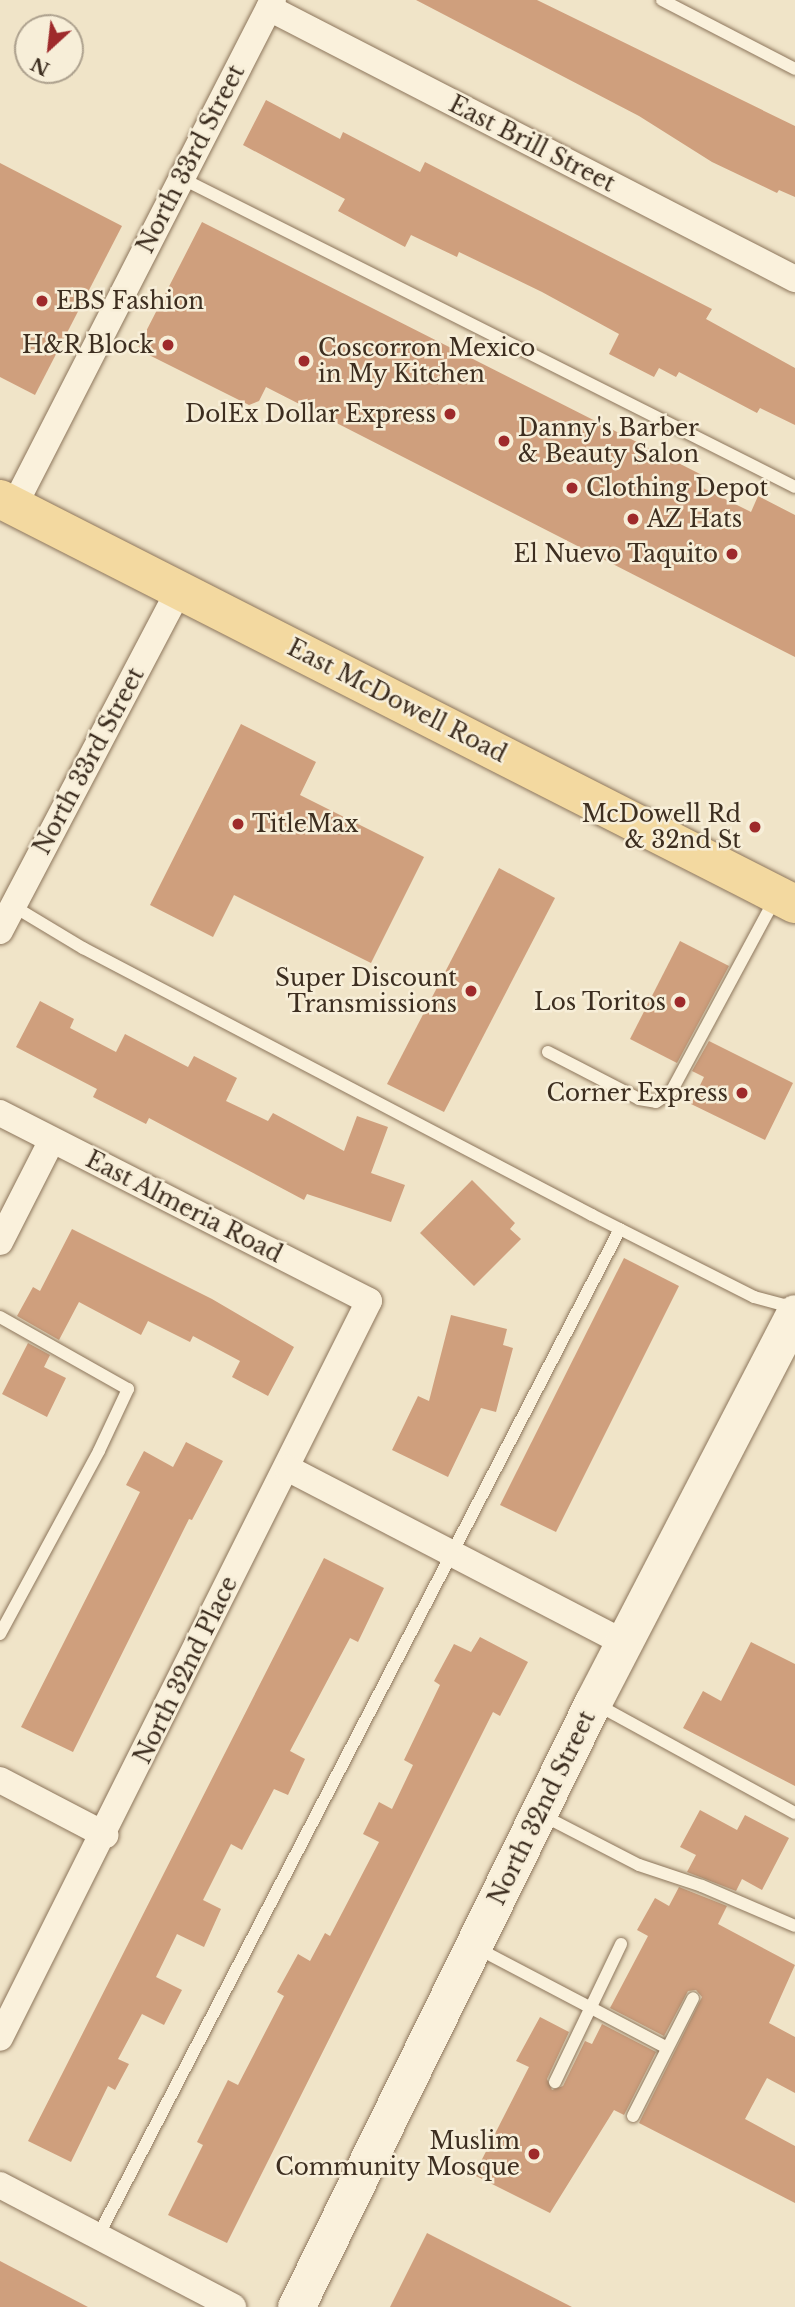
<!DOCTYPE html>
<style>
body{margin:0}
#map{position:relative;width:795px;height:2307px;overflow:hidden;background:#f0e4c8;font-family:"Libre Baskerville",serif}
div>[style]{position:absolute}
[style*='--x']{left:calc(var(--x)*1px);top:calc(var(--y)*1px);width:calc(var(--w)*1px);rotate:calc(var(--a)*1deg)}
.building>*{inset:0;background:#cf9f7d}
.roads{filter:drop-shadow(0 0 2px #8d765c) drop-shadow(0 0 2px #8d765c)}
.service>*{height:12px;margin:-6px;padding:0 6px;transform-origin:6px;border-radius:6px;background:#faf1dc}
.minor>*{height:26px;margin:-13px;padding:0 13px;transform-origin:13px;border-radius:13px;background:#faf1dc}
.secondary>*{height:37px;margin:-18.5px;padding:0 18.5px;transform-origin:18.5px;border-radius:18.5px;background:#faf1dc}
.primary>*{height:38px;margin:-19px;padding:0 19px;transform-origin:19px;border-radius:19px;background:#f3d9a0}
.dots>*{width:19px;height:19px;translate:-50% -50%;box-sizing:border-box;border:4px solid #f7eed8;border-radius:50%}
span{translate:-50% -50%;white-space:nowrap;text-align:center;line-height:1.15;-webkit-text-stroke:5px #f7eed8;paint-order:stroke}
.street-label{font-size:23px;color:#3d2e20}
.poi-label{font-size:23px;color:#3d2e20}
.left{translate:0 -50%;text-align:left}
.right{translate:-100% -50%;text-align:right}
.north{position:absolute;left:14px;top:14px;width:70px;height:70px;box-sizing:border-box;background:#f7eed8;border:2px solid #ada18e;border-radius:50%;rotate:207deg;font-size:19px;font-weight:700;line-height:28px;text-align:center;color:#3d2e20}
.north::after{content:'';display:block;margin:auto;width:24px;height:32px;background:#9e2a2b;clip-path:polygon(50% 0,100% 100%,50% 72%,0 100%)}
</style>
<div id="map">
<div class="building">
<i style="clip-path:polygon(416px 0,537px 0,795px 126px,795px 197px,779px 190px,777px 193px,712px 162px,639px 116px)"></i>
<i style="clip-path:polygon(266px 100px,340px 139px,343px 132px,420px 172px,425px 162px,712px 309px,706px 319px,795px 368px,795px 425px,760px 408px,757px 413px,679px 372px,676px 377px,659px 368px,654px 377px,609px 354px,619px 334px,542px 292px,459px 252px,457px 257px,411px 235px,405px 247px,338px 211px,345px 199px,243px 145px)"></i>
<i style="clip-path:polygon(0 163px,122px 226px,35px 395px,0 377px)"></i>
<i style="clip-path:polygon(202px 222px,702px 475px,697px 485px,751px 512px,758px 496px,795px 515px,795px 657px,266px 387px,259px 401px,249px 405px,137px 349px)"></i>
<i style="clip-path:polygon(241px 724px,316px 762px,300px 795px,424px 857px,371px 963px,234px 895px,213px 937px,150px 905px)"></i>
<i style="clip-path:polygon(499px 868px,555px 898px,444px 1112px,387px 1084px)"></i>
<i style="clip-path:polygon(680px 941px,729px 966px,677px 1063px,630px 1039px)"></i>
<i style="clip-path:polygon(40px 1001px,74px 1019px,70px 1028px,116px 1052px,125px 1034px,188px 1067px,194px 1056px,237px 1078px,226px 1101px,268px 1121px,273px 1113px,344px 1151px,357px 1116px,388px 1127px,371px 1173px,405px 1185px,391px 1222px,307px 1194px,304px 1200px,149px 1118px,146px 1124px,93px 1097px,97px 1089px,16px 1047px)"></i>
<i style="clip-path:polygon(709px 1041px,793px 1083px,765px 1140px,691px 1104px,704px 1077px,692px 1071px)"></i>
<i style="clip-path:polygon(472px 1180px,515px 1223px,510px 1229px,521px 1239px,474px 1286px,420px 1233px)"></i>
<i style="clip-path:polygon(72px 1229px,212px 1299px,294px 1347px,268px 1396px,232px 1377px,240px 1361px,193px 1336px,190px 1342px,148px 1321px,141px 1335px,79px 1302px,59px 1340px,17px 1316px,33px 1287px,40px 1291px)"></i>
<i style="clip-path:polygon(624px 1258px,679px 1286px,556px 1532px,500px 1505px)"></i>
<i style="clip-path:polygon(451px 1315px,507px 1329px,503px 1345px,513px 1348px,496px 1412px,481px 1408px,448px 1477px,392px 1450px,418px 1396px,429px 1401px)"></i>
<i style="clip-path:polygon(28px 1343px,50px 1355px,44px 1367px,66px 1378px,47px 1417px,2px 1394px)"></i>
<i style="clip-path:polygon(186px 1442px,223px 1461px,192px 1520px,189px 1519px,73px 1752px,21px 1727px,140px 1492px,126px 1485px,144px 1451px,173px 1467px)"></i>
<i style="clip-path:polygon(324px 1558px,384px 1588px,358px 1642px,350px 1638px,290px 1751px,305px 1759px,288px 1795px,274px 1789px,242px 1850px,231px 1844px,203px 1900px,221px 1909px,204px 1947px,177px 1934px,156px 1977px,182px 1990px,164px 2025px,142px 2014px,118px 2059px,129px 2064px,115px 2090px,108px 2086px,71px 2162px,28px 2141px)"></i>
<i style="clip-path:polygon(480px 1637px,528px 1662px,500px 1716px,493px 1712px,227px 2243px,168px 2215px,203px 2145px,197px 2142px,228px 2080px,238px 2085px,284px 1996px,277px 1992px,298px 1954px,310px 1961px,325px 1933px,330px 1936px,379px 1842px,363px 1834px,379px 1802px,392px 1809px,413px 1765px,404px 1760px,440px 1685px,434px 1681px,454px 1644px,471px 1652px)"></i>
<i style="clip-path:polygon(751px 1642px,795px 1664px,795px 1786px,683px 1728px,703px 1691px,721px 1701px)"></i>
<i style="clip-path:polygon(700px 1810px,737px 1830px,745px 1815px,789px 1838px,762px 1890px,742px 1879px,736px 1891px,687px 1872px,696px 1855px,680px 1847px)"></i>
<i style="clip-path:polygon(679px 1887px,727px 1906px,718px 1924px,795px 1965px,769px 2023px,795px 2037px,795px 2093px,767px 2078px,745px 2119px,795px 2146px,795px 2203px,639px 2123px,702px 1997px,696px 1990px,688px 1991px,664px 2036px,610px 2008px,648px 1936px,637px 1930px,655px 1898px,669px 1906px)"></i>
<i style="clip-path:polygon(540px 2017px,569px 2032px,547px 2079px,552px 2090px,563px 2086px,585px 2041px,592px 2044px,602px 2024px,656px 2052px,624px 2115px,614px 2110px,550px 2213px,474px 2175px,529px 2067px,516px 2061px)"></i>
<i style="clip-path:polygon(427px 2233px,572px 2307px,390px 2307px)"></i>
<i style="clip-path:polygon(0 2261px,88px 2307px,0 2307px)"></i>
</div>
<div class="roads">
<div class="service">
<i style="--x:662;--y:0;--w:150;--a:27.4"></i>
<i style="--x:181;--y:178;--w:687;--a:26.71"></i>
<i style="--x:13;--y:906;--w:82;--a:31"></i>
<i style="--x:83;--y:948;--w:575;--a:27.68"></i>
<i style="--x:592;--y:1215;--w:182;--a:26.8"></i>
<i style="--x:754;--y:1297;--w:42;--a:15"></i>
<i style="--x:548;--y:1052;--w:102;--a:27.3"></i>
<i style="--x:639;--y:1099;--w:17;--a:10"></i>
<i style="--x:656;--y:1102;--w:18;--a:-34"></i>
<i style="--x:671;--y:1092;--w:221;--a:-61.7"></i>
<i style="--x:0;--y:1317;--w:147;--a:29.4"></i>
<i style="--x:128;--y:1389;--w:68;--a:115.1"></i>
<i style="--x:99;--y:1451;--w:208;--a:118.4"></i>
<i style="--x:596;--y:1704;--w:227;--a:28.7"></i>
<i style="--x:542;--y:1815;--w:109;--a:27.3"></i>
<i style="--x:639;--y:1865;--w:66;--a:18.4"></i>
<i style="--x:702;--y:1886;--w:101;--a:23.3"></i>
<i style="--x:475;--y:1947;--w:217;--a:27.7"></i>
<i style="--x:555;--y:2082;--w:153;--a:-64.4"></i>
<i style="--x:633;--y:2116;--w:132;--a:-63"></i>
<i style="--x:98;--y:2236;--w:1134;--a:-62.6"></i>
</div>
<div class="minor">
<i style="--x:269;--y:8;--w:592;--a:27.26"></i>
<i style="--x:14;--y:506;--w:568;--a:-62.89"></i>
<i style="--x:0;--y:931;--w:385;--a:-62.3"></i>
<i style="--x:0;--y:1113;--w:414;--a:27"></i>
<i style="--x:369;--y:1301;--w:824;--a:116.6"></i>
<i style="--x:0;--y:1242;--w:114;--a:-63"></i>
<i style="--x:287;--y:1468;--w:380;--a:27.4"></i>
<i style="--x:0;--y:1780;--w:119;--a:27.6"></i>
<i style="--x:0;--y:2185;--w:263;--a:27.6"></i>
</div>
<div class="secondary">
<i style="--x:296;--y:2307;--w:674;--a:-63.85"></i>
<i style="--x:593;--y:1702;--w:438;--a:-62.6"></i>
</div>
<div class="primary">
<i style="--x:0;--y:499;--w:892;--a:27"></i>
</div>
</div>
<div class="dots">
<i style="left:42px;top:301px;background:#9e2a2b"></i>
<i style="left:168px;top:345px;background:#9e2a2b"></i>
<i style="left:304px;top:361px;background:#9e2a2b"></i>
<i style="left:450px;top:414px;background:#9e2a2b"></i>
<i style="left:504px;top:441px;background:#9e2a2b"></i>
<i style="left:572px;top:488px;background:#9e2a2b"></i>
<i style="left:633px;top:519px;background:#9e2a2b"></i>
<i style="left:732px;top:554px;background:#9e2a2b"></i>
<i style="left:238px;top:824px;background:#9e2a2b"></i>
<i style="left:755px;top:827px;background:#9e2a2b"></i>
<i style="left:471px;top:991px;background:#9e2a2b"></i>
<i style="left:680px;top:1002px;background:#9e2a2b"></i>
<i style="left:742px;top:1093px;background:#9e2a2b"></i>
<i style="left:534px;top:2154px;background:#9e2a2b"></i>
</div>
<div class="street-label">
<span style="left:532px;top:144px;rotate:27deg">East Brill Street</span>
<span style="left:191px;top:159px;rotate:-63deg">North 33rd Street</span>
<span style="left:397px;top:701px;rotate:27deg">East McDowell Road</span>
<span style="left:89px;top:761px;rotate:-62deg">North 33rd Street</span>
<span style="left:184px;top:1207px;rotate:27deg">East Almeria Road</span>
<span style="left:186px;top:1670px;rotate:-64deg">North 32nd Place</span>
<span style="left:542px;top:1808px;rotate:-64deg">North 32nd Street</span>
</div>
<div class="poi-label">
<span class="left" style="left:56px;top:301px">EBS Fashion</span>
<span class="right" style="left:154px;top:345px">H&amp;R Block</span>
<span class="left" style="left:318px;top:361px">Coscorron Mexico<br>in My Kitchen</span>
<span class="right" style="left:436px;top:414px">DolEx Dollar Express</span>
<span class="left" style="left:518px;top:441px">Danny's Barber<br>&amp; Beauty Salon</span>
<span class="left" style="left:586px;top:488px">Clothing Depot</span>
<span class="left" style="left:647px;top:519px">AZ Hats</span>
<span class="right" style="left:718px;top:554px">El Nuevo Taquito</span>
<span class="right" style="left:741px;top:827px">McDowell Rd<br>&amp; 32nd St</span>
<span class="left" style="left:252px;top:824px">TitleMax</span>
<span class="right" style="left:457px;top:991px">Super Discount<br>Transmissions</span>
<span class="right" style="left:666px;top:1002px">Los Toritos</span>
<span class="right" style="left:728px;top:1093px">Corner Express</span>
<span class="right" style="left:520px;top:2154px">Muslim<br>Community Mosque</span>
</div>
<div class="north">N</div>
</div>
